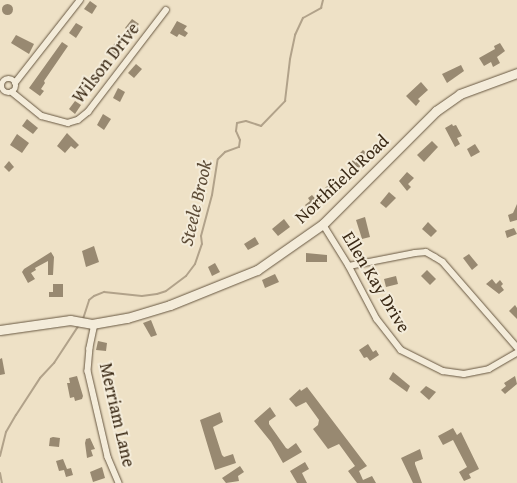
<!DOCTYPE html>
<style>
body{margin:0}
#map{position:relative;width:517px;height:483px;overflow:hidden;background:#eee1c6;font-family:"Gentium Book Plus",serif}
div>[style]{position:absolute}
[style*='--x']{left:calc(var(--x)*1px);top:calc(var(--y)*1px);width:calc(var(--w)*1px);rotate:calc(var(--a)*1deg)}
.stream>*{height:2px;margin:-1px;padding:0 1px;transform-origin:1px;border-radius:1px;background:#b1a28a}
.building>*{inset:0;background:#988971}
.round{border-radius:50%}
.roads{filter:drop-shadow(0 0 1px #675741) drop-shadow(0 0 1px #675741)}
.street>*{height:5.5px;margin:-2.75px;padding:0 2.75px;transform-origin:2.75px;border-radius:2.75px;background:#f4ecda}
.street>.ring{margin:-2.75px;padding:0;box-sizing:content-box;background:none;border:5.5px solid #f4ecda;border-radius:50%}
.secondary>*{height:9px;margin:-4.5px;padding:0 4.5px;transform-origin:4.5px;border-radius:4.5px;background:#f4ecda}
span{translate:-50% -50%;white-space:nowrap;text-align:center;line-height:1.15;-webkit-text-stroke:4px #f4ecda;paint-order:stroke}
.street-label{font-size:18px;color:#3a2915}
.water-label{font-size:19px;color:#5e4d38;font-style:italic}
</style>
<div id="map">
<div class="stream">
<i style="--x:83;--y:319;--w:20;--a:-72"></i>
<i style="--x:89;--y:300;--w:6;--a:-39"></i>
<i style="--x:94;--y:296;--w:11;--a:-22"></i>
<i style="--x:104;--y:292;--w:38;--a:6"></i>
<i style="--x:142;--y:296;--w:15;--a:-8"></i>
<i style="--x:157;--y:294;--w:9;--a:-18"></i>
<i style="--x:166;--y:291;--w:25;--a:-37"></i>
<i style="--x:186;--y:276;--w:15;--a:-53"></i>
<i style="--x:195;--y:264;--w:21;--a:-71"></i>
<i style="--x:202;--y:244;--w:8;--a:-97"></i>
<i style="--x:201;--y:236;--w:42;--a:-75"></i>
<i style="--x:212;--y:195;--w:36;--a:-81"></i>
<i style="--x:218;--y:159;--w:10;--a:-45"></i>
<i style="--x:225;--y:152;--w:15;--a:-20"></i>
<i style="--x:239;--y:147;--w:7;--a:-82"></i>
<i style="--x:240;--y:140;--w:10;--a:-114"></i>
<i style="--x:236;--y:131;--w:8;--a:-83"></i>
<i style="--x:237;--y:123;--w:9;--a:-13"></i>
<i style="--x:246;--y:121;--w:16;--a:18"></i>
<i style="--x:261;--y:126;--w:35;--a:-46"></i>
<i style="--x:285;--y:101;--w:42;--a:-83.2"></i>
<i style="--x:290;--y:59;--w:25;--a:-78"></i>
<i style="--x:295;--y:35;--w:19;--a:-65"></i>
<i style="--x:303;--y:18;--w:21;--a:-29"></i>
<i style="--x:321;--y:8;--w:8;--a:-76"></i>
<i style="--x:0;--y:456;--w:25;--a:-76"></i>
<i style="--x:6;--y:432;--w:20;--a:-60"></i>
<i style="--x:16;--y:415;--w:44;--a:-57"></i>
<i style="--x:40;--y:378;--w:21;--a:-47"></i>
<i style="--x:54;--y:363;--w:45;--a:-56.7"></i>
<i style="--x:0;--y:473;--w:10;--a:79"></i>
</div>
<div class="building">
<i style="clip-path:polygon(90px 1px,97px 6px,92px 14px,84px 9px)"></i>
<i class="round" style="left:1.5px;top:3.5px;width:11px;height:11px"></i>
<i style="clip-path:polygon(132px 19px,139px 24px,131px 32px,125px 28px)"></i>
<i style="clip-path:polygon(177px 21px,187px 26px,184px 30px,188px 33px,185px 37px,179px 34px,177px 37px,170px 33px)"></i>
<i style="clip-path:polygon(76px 23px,83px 27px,76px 38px,69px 33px)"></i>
<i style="clip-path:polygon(16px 35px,34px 44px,29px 54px,11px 43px)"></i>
<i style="clip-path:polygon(62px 42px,68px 46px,44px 81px,45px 83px,41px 89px,44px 91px,40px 96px,29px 88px)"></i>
<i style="clip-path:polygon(115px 43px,121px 48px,114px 57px,108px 52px)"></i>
<i style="clip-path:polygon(500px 43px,505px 51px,497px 57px,500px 63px,493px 67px,491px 62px,484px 66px,479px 58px,495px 49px,494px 46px)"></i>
<i style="clip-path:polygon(136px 64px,142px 69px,134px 78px,128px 73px)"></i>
<i style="clip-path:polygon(461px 65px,464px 71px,447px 83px,442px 74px)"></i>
<i style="clip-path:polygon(421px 82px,428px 90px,418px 99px,420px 101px,416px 106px,406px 96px)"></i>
<i style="clip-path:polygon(118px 88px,125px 92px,120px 102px,113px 98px)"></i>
<i style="clip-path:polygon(75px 101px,81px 105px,75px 114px,69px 109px)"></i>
<i style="clip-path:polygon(103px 114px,111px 119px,104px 130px,97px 125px)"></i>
<i style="clip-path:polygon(27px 119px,38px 128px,33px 134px,22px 126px)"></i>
<i style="clip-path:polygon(452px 124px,453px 126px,456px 125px,462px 136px,457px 138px,460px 144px,455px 147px,445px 128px)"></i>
<i style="clip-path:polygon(67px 133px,79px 145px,75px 149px,71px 146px,65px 153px,57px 146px)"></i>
<i style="clip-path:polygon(17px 134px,29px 143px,22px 153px,10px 145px)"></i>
<i style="clip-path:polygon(432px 141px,438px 147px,424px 162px,417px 155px)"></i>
<i style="clip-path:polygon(475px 144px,480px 152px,471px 157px,467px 149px)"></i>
<i style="clip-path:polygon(363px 150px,367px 154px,363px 158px,365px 161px,358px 169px,351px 162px)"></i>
<i style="clip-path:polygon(9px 161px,14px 167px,9px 172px,4px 167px)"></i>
<i style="clip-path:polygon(407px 172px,414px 178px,408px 184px,411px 187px,407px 191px,399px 181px)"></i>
<i style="clip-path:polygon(334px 180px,340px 186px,332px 195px,325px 188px)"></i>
<i style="clip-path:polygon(389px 192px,396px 198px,386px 208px,380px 203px)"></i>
<i style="clip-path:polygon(312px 195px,320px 204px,310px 212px,305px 205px,310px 201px,308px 198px)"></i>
<i style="clip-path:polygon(517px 204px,517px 220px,510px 222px,508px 215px,513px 213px)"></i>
<i style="clip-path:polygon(365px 217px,370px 237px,362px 239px,356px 220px)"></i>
<i style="clip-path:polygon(284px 219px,290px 227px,278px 236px,272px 229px)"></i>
<i style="clip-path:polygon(428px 222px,437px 231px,431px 237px,422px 229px)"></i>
<i style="clip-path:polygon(514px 228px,517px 234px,507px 238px,505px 231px)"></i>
<i style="clip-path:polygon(255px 237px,259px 244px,248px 250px,244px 244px)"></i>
<i style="clip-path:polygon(94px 246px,99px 262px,86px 267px,82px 251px)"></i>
<i style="clip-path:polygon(51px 252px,54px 257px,53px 275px,48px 275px,48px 261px,35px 268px,36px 270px,31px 273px,35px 279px,28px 283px,22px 272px,24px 269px)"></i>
<i style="clip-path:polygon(306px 253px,327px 255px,327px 262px,306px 262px)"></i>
<i style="clip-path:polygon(469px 254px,478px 265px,472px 270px,463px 258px)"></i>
<i style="clip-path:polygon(215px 263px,220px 272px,212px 276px,208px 267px)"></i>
<i style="clip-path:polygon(427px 270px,436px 279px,430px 285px,421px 276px)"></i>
<i style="clip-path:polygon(275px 274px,279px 282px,265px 288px,262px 280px)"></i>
<i style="clip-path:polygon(396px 276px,398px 284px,386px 287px,384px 279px)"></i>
<i style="clip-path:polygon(492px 279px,496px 284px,500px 280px,503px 284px,501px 286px,504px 290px,499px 294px,486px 284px)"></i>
<i style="clip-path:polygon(53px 284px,63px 284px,63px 297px,49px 297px,49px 292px,53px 292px)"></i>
<i style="clip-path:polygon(515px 305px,517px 308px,517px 319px,509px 311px)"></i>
<i style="clip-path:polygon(151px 320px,157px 335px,151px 337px,143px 323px)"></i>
<i style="clip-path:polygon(98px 341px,107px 343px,106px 351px,96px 350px)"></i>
<i style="clip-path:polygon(368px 344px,373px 352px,376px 350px,379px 355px,370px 361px,367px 357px,364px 358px,359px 350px)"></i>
<i style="clip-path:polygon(2px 358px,5px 374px,0 375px,0 359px)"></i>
<i style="clip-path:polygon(393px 372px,410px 386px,407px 392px,389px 379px)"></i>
<i style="clip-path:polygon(77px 376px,83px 396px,82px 399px,75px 401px,74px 397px,70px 398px,67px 383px,70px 383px,69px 378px)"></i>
<i style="clip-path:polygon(515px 376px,517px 384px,505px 394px,501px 390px,506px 386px,504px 383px)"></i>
<i style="clip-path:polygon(426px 386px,436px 392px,429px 400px,420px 392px)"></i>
<i style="clip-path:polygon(307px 387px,367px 466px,359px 471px,363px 480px,372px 476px,376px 483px,357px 483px,348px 471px,355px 466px,339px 444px,328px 449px,313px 429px,318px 425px,319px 420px,306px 402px,296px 407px,289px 399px,300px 389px,301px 391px)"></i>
<i style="clip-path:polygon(270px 407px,276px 416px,269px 421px,269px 424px,286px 448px,288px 449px,296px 443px,302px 452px,283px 463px,271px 442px,254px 421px)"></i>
<i style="clip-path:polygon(220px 412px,223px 422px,213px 427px,222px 455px,224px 457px,233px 454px,236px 463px,215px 470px,200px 420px)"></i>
<i style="clip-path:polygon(453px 428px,457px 435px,461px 432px,479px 469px,469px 474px,471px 478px,464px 481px,459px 472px,467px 467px,453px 440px,443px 445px,438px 436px)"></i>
<i style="clip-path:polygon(53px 437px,60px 438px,59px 447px,49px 446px,50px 438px)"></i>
<i style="clip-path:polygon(90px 438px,95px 449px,91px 450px,93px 456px,87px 458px,85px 443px,86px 439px)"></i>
<i style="clip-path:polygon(420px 449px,423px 459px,415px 462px,415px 464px,422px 483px,413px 483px,401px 458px)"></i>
<i style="clip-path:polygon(63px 459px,67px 469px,71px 468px,73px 475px,66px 477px,64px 470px,59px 471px,56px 461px)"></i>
<i style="clip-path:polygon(305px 462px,309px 469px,302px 473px,307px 483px,297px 483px,290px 471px)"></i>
<i style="clip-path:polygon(240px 466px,244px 472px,238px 476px,239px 481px,226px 483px,222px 478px)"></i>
<i style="clip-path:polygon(102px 467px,105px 478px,93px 482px,90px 472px)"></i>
</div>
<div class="roads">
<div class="street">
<i class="ring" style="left:2px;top:79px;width:8.5px;height:8.5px"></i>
<i style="--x:15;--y:83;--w:105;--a:-51.9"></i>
<i style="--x:12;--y:92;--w:38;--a:39"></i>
<i style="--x:42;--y:116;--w:27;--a:15"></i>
<i style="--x:68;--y:123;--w:10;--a:-17"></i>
<i style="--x:78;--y:120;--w:13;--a:-39"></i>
<i style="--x:88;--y:112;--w:128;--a:-52.6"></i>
<i style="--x:323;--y:224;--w:49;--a:58.2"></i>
<i style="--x:349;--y:266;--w:60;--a:62.2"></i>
<i style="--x:377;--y:319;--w:39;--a:52"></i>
<i style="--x:401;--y:350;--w:47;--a:26.6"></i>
<i style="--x:443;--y:371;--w:21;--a:8"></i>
<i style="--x:464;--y:374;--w:25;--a:-11"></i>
<i style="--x:489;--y:369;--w:32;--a:-30"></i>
<i style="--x:349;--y:266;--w:67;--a:-11.1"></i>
<i style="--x:415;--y:253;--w:11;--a:-5"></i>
<i style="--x:426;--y:252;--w:10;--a:29"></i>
<i style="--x:435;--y:257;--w:9;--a:32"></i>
<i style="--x:443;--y:262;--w:113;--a:49"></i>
<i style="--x:95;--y:324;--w:25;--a:102"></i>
<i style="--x:90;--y:348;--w:23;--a:95"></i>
<i style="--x:88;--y:371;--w:88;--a:76.9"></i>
<i style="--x:108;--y:457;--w:28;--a:67"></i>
</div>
<div class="secondary">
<i style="--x:0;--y:330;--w:71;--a:-8.1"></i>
<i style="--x:70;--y:320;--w:22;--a:10"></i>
<i style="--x:92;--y:324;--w:36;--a:-10"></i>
<i style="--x:127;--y:318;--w:45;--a:-16.8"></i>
<i style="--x:170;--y:305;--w:94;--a:-21.9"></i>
<i style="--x:257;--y:270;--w:80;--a:-34.9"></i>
<i style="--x:323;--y:224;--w:160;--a:-45"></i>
<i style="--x:436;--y:111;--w:29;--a:-35"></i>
<i style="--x:460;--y:94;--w:61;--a:-20.2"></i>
</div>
</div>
<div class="street-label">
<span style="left:106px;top:63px;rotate:-52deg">Wilson Drive</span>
<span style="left:342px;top:179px;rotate:-43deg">Northfield Road</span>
<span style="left:376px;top:282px;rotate:59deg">Ellen Kay Drive</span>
<span style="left:117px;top:415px;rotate:77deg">Merriam Lane</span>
</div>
<div class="water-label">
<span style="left:196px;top:203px;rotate:-77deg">Steele Brook</span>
</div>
</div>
